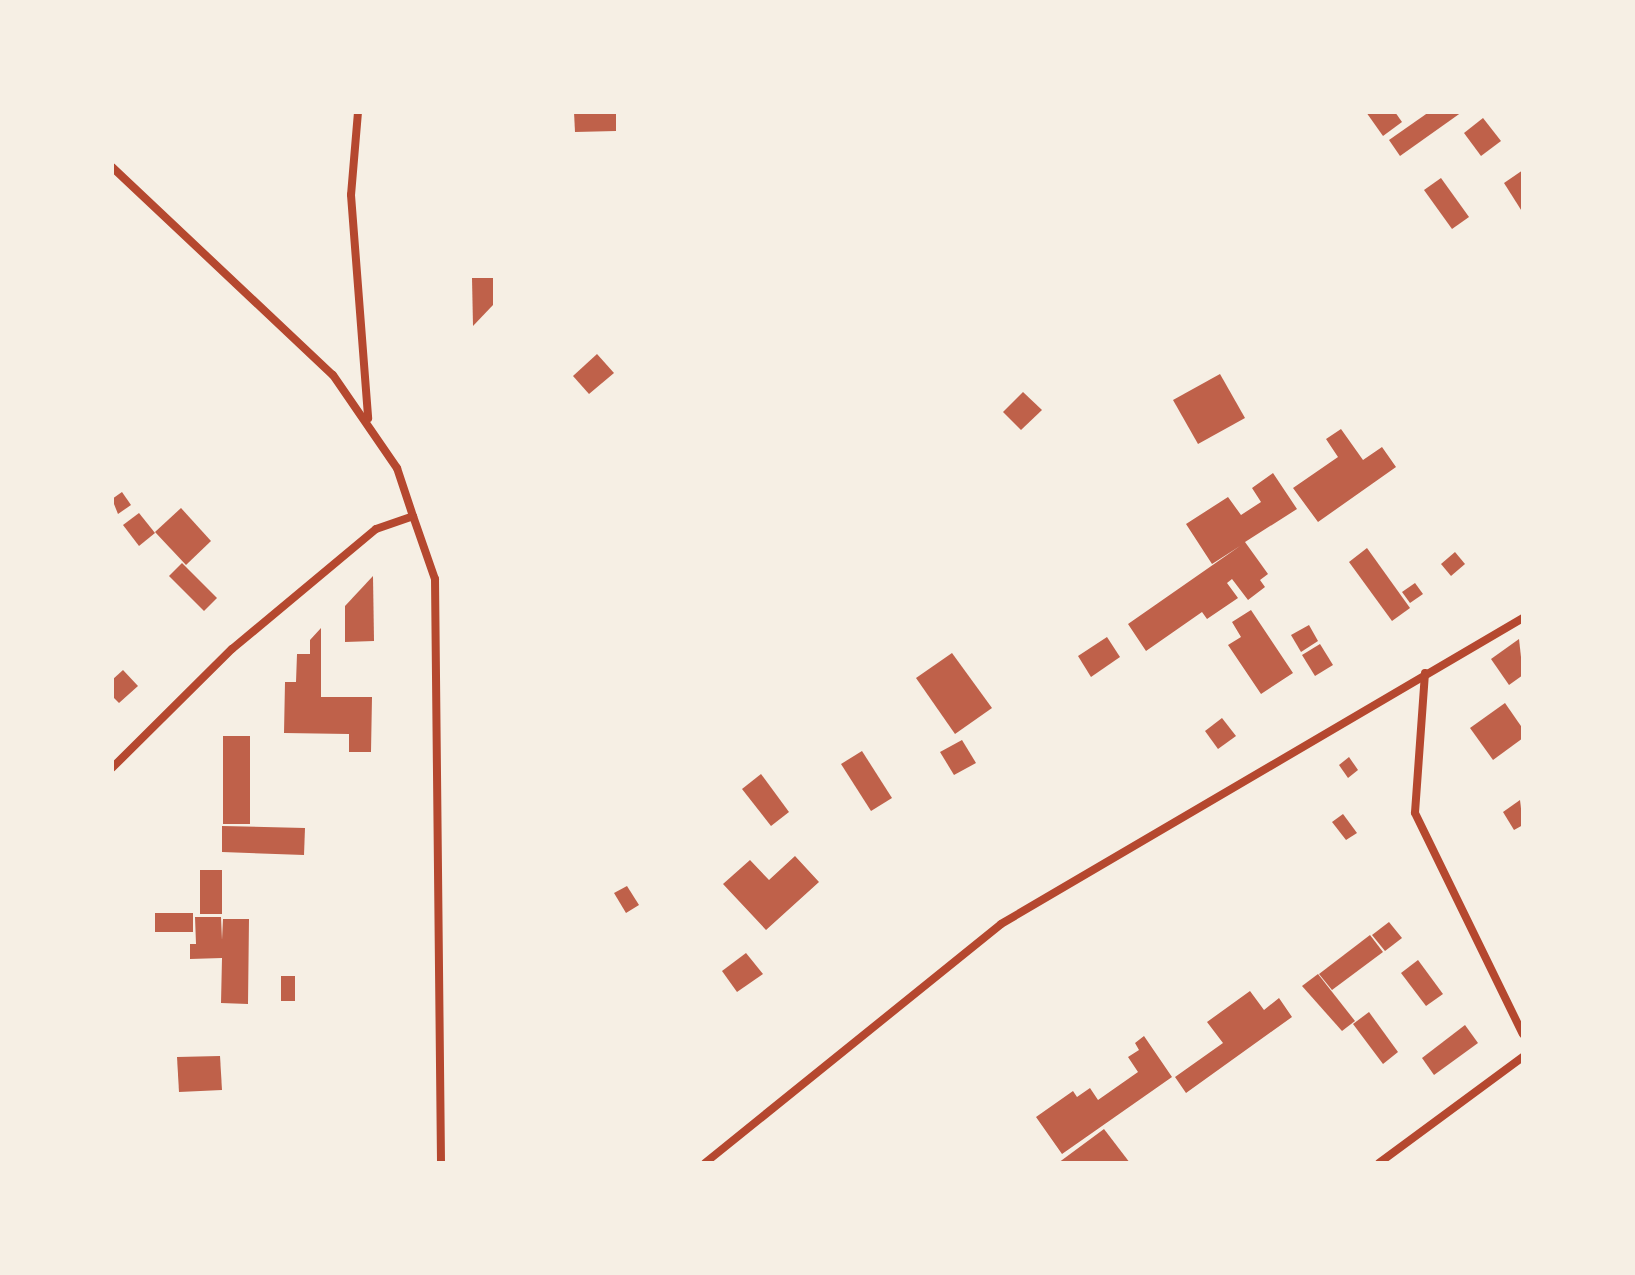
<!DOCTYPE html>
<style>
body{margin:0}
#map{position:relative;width:1635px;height:1275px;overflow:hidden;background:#f6efe4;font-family:"Varela Round",sans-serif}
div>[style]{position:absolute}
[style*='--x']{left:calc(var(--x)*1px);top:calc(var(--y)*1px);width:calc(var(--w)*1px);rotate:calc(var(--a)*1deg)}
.building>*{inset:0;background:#bf614a}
.minor>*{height:8px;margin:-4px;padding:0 4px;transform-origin:4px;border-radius:4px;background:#b5482f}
span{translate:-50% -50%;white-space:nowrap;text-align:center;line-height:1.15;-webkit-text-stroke:7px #f6efe4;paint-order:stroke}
.frame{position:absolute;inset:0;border:114px solid #f6efe4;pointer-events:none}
</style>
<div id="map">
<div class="building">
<i style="clip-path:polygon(574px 112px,616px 112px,616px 131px,575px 132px)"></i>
<i style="clip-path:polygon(1366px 112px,1395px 112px,1402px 122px,1383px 136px)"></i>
<i style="clip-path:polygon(1429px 112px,1462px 112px,1400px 156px,1389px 140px)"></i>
<i style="clip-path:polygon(1483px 118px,1501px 141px,1481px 156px,1464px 133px)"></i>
<i style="clip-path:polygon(1523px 170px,1523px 213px,1504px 183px)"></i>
<i style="clip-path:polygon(1441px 178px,1469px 217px,1452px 229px,1424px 190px)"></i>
<i style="clip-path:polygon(472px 278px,493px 278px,493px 305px,473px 326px)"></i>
<i style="clip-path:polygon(597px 354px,614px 373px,589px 394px,573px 376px)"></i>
<i style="clip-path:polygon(1220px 374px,1245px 418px,1198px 444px,1173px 400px)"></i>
<i style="clip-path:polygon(1023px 392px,1042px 410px,1021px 430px,1003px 412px)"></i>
<i style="clip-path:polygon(1341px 429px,1363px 460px,1382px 447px,1396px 467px,1318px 522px,1293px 488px,1338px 457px,1326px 439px)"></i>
<i style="clip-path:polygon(1273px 473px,1297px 509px,1245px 542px,1268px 574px,1260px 580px,1265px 587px,1248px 600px,1232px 579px,1227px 583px,1238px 598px,1207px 619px,1202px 612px,1146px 651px,1128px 624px,1240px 546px,1212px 564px,1186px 524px,1228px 497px,1241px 515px,1261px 502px,1252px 488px)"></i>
<i style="clip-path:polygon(122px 492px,131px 505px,118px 514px,112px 499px)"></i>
<i style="clip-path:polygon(181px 508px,211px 541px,186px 565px,155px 532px)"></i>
<i style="clip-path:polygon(139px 513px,155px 533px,139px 546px,123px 525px)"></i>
<i style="clip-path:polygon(1367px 548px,1410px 608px,1392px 621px,1349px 562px)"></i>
<i style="clip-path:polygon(1455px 552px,1465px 564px,1451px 576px,1441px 564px)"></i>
<i style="clip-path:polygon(182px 563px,217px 598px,204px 611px,169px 576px)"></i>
<i style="clip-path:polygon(373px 576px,374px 641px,345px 642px,345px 606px)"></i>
<i style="clip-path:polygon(1415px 583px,1423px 594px,1410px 603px,1402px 592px)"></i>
<i style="clip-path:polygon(1251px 610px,1293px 673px,1261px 694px,1228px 645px,1241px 637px,1232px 622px)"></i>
<i style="clip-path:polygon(1309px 625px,1318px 641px,1301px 652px,1291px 635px)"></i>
<i style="clip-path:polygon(321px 628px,321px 697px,372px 697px,371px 752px,349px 752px,349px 734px,284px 733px,285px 682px,296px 682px,297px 654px,310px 654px,310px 640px)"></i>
<i style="clip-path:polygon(1107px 637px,1120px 657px,1091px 677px,1078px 656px)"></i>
<i style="clip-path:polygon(1519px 639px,1523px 675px,1509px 685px,1491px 659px)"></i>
<i style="clip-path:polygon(1320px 644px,1333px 665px,1315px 676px,1302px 655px)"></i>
<i style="clip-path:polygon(952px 653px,992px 708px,955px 734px,916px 678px)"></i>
<i style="clip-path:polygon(123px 670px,138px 686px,119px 703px,112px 696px,112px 680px)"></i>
<i style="clip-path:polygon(1505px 703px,1523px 729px,1523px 738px,1493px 760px,1470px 728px)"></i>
<i style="clip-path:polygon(1222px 718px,1236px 736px,1218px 749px,1205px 731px)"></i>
<i style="clip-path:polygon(223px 736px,250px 736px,250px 824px,223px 824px)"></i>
<i style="clip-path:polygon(962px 740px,976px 763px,954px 775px,940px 752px)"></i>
<i style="clip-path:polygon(862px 751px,892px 798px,871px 811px,841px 764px)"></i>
<i style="clip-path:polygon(1349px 757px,1358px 770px,1348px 778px,1339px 765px)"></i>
<i style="clip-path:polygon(761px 774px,789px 812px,771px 826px,742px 789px)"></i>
<i style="clip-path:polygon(1520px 800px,1523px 825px,1514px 830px,1503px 812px)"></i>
<i style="clip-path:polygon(1343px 814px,1357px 833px,1346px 840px,1332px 822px)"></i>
<i style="clip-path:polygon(222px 826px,305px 828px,304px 855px,222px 852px)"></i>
<i style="clip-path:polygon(795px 856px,819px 882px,766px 930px,723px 884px,750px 860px,769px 880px)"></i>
<i style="clip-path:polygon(200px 870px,222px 870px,222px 914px,200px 914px)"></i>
<i style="clip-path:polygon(627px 886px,639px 905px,626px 913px,614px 893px)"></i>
<i style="clip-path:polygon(155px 913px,193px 913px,193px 932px,155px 932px)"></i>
<i style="clip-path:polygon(195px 917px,221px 917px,222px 940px,223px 919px,249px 919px,248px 1004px,221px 1003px,222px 958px,190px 959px,190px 944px,196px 944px)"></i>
<i style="clip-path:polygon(1389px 922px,1402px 938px,1385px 951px,1372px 935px)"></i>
<i style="clip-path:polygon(1370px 935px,1383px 952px,1332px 990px,1319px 974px)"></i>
<i style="clip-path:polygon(746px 953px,763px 974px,737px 992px,722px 971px)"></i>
<i style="clip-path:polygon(1418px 960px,1443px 994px,1426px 1006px,1401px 973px)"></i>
<i style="clip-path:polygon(1318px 974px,1355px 1021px,1342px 1031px,1302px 986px)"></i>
<i style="clip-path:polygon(281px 976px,295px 976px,295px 1001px,281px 1001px)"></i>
<i style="clip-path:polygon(1250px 991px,1264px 1010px,1279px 998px,1292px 1017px,1186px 1093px,1175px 1077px,1223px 1043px,1207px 1022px)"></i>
<i style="clip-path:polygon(1369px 1012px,1398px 1052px,1383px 1064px,1353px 1024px)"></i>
<i style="clip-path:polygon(1465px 1025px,1478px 1043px,1434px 1075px,1422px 1058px)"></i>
<i style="clip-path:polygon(1144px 1036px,1172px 1077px,1062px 1154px,1036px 1117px,1073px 1091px,1077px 1097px,1090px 1088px,1098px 1100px,1138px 1072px,1128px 1057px,1139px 1050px,1135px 1043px)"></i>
<i style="clip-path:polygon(220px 1056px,222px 1090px,179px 1092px,177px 1057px)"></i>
<i style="clip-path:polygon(1104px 1129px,1130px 1163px,1058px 1163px)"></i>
</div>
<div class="minor">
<i style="--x:358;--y:112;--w:83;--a:94.8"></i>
<i style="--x:351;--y:195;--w:224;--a:85.6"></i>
<i style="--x:112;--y:167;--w:303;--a:43.3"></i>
<i style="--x:333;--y:375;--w:113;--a:55.5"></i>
<i style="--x:397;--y:468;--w:51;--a:71.6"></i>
<i style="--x:1425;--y:673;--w:140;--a:94.1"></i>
<i style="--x:1415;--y:813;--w:246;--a:64"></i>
<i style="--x:112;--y:768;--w:169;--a:-44.8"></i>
<i style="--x:232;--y:649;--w:187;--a:-39.8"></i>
<i style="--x:376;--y:529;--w:39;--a:-19"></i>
<i style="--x:413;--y:516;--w:67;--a:70.8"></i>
<i style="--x:435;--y:579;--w:584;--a:89.41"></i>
<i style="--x:705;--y:1163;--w:380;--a:-38.9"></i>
<i style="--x:1001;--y:924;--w:605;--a:-30.38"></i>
<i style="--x:1379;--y:1163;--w:179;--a:-36.4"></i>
</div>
<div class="frame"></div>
</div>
